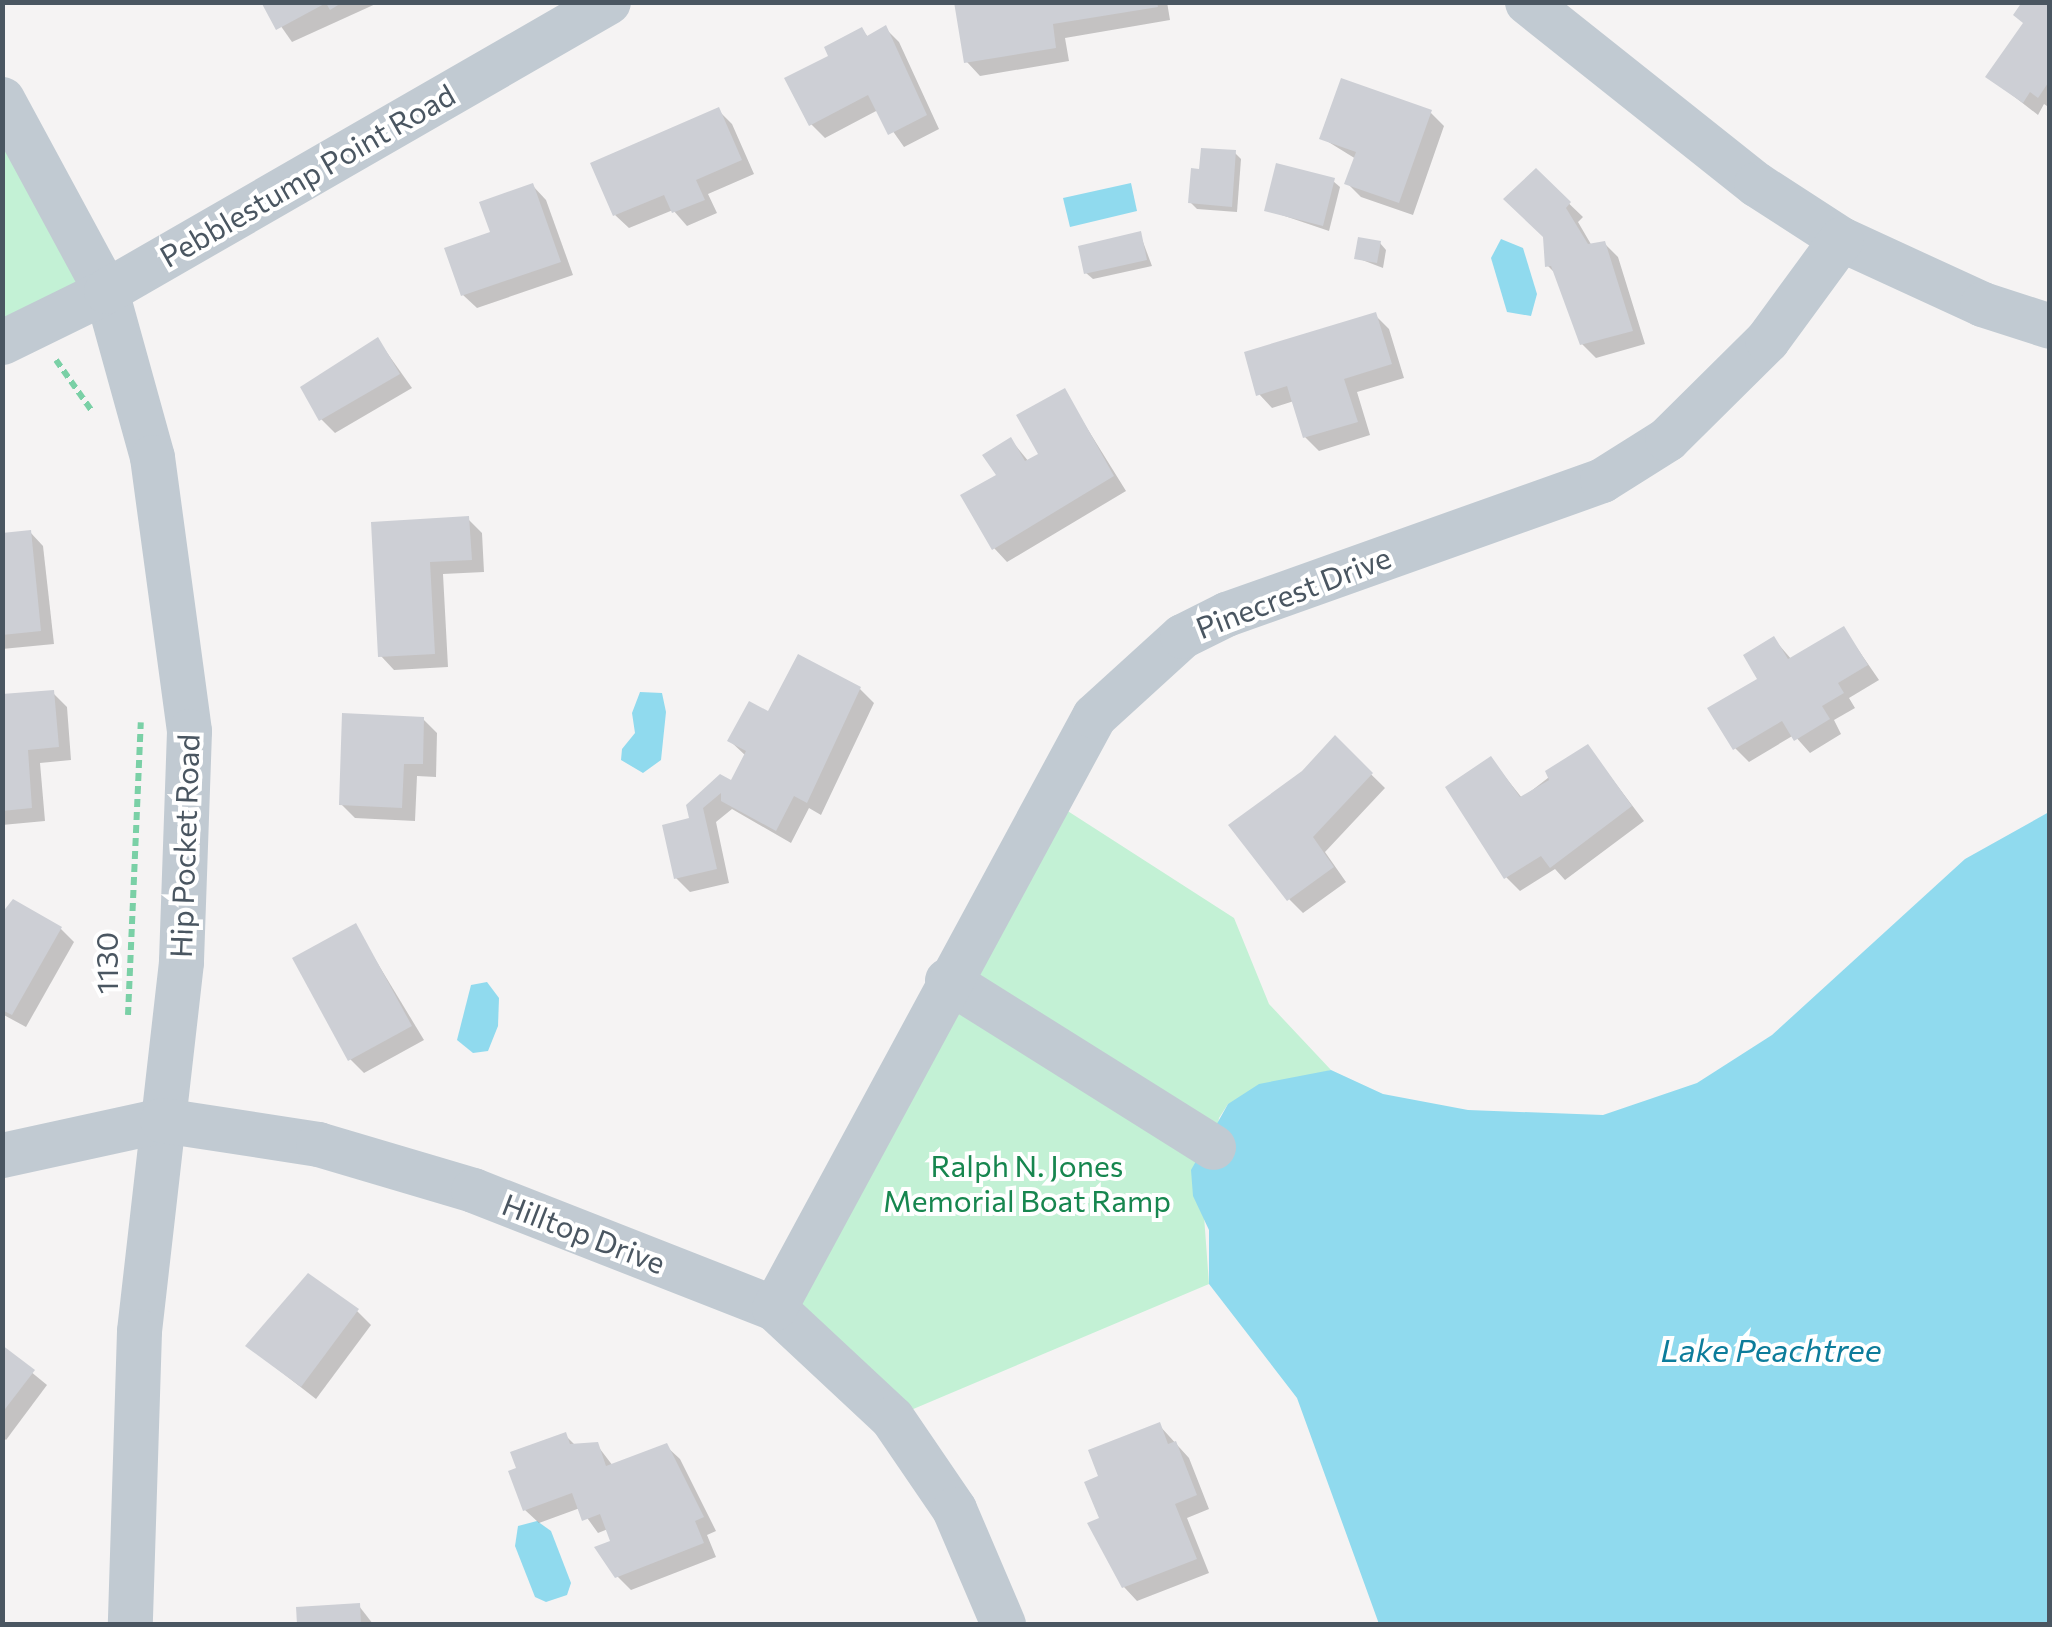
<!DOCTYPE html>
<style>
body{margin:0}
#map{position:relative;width:2052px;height:1627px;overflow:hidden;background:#f5f3f3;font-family:Commissioner,sans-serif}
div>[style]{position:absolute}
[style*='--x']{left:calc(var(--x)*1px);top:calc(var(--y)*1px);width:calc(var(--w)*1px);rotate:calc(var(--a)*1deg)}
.green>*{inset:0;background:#c3f1d5}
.water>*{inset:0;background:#90daee}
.shadow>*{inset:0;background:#0003}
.building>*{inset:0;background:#cdcfd5}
.path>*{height:6px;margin-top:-3px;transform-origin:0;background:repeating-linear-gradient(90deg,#7ad0a6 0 8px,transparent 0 13px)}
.minor>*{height:45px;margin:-22.5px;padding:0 22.5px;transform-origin:22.5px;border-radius:22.5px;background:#c1cad2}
span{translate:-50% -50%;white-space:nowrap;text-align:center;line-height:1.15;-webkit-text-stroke:8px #fff;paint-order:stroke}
.street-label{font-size:30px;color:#4a5661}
.park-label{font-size:30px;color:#17864f}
.water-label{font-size:32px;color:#0c7c9b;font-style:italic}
.frame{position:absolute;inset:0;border:5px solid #4a5661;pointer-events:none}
</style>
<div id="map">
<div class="green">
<i style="clip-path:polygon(2px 85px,106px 291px,2px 342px)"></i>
<i style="clip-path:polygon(1049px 799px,1234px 918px,1269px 1004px,1331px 1070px,1228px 1104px,1219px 1118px,1204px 1216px,1209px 1284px,892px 1418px,774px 1308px)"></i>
</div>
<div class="water">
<i style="clip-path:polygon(1131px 183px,1137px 211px,1070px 227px,1063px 198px)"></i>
<i style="clip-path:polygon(1501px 239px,1523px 248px,1537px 294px,1531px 316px,1507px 312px,1491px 258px)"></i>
<i style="clip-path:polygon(640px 692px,662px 693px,666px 712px,661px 760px,643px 773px,621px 760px,622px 749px,635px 733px,632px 713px)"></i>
<i style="clip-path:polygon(2049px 812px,2049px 1624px,1379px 1624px,1297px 1398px,1209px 1284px,1209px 1230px,1193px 1196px,1191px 1170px,1228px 1104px,1259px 1084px,1331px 1070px,1383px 1094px,1468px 1110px,1603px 1115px,1697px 1083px,1772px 1035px,1965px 859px)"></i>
<i style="clip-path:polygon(487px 982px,499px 998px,498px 1026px,488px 1051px,473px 1053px,457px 1040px,471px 985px)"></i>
<i style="clip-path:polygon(537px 1521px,551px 1531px,571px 1583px,567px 1595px,546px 1602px,535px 1597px,515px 1546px,518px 1526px)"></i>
</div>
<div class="shadow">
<i style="clip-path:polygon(264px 2px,380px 2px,292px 42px)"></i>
<i style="clip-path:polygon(957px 2px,1167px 2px,1170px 20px,1065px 38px,1069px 61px,980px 76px,967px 62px)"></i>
<i style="clip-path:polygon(2050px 2px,2050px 108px,2044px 104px,2038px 115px,1989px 77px,2025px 24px)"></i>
<i style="clip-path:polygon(886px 29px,899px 42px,939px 129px,904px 147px,878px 110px,825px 138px,811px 124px,832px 57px,862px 30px,869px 38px)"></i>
<i style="clip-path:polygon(718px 110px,732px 124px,754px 174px,708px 194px,717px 213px,687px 226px,673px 210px,629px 228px,615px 215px)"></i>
<i style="clip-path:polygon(1431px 113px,1444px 126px,1413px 215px,1361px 197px,1347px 183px,1356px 159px,1322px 138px)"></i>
<i style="clip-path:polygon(1235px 153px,1241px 159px,1237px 212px,1197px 209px,1190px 202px,1202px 172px)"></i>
<i style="clip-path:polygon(1536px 172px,1583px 217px,1578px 222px,1592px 246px,1604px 243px,1618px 257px,1645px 344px,1596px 358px,1582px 344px,1558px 276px,1547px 265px)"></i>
<i style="clip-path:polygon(1333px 181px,1340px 187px,1329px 231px,1267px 210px)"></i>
<i style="clip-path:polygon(533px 186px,546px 200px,573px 275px,477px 308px,463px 295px,493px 234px)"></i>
<i style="clip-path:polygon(1140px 234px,1152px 266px,1093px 279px,1086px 273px)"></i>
<i style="clip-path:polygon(1380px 243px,1386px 250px,1383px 268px,1357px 258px)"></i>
<i style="clip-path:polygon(1375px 315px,1389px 329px,1404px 378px,1357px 392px,1370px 435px,1319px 451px,1305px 437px,1294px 401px,1272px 408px,1259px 394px)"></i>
<i style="clip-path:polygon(378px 340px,412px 388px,335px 433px,321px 419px)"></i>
<i style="clip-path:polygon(1064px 391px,1126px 491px,1007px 562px,994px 548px,1000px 476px,1011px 440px,1029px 462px,1042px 455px)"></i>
<i style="clip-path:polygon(468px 519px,482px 533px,484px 572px,443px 574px,448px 667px,394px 670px,381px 656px,373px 524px)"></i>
<i style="clip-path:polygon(30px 532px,43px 546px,54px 644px,2px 649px,2px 535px)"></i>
<i style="clip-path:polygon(1844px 629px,1879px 680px,1849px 698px,1855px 708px,1834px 720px,1841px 734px,1810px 753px,1794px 735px,1749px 762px,1735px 748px,1774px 639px,1792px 660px)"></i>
<i style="clip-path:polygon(860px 689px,874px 703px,821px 815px,809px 808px,791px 843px,732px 809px,716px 822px,729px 883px,690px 892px,676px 878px,692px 820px,689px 806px,732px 783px,746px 756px,730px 741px,769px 715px)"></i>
<i style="clip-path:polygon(53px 693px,67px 707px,71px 760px,40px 763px,45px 821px,2px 825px,2px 697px)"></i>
<i style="clip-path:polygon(423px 719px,437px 733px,436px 777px,417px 776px,415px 821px,355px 818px,341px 804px)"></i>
<i style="clip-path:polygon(1335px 739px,1385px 788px,1325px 852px,1346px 882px,1303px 913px,1289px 899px,1304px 773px)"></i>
<i style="clip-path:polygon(1588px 747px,1644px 821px,1565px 880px,1555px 869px,1520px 891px,1506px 877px,1491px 759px,1522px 798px)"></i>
<i style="clip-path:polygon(2px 914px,61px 929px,74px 942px,26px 1027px,2px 1014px)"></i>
<i style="clip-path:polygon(355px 926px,424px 1040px,364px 1073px,350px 1059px)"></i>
<i style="clip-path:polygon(357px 1311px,371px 1325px,316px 1399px,248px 1346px)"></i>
<i style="clip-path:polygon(2px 1348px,47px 1385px,6px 1440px,2px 1437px)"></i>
<i style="clip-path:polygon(1159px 1425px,1189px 1458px,1209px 1509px,1187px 1518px,1209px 1573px,1137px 1601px,1124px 1587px,1102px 1520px,1102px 1478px)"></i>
<i style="clip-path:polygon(565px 1435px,576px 1446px,597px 1445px,613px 1466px,666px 1446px,680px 1459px,716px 1531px,707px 1535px,716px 1557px,631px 1590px,617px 1576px,608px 1529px,598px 1533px,580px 1508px,539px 1523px,525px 1510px)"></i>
<i style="clip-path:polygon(359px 1606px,373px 1624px,299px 1624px,298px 1610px)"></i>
</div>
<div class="building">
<i style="clip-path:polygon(261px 2px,343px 2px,330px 10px,326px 3px,276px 30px)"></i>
<i style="clip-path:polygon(954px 2px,1157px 2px,1158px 7px,1053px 24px,1056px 48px,964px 63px)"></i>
<i style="clip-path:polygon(2022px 2px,2050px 2px,2050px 80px,2038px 98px,2030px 92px,2023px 103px,1985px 77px,2023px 23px,2013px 15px)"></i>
<i style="clip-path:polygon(886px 25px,927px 115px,888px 135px,868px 95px,809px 126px,784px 78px,828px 56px,824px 47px,862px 27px,867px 36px)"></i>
<i style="clip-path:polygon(1341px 78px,1432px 110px,1399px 203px,1344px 184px,1356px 152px,1319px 139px)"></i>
<i style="clip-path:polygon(719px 107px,742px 160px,696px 180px,705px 200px,672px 213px,664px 195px,613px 216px,590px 163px)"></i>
<i style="clip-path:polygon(1201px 148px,1236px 150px,1232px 207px,1188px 203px,1191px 168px,1199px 169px)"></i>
<i style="clip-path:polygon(1276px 163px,1335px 178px,1323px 226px,1264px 211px)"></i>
<i style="clip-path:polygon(1536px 168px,1571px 202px,1566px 208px,1588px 244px,1605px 241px,1633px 331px,1580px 345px,1551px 266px,1545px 267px,1543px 237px,1503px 199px)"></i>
<i style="clip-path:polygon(533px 183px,561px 262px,461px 296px,444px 248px,490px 232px,479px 202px)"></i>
<i style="clip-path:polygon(1141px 231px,1147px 260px,1084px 274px,1078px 246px)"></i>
<i style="clip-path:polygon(1358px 237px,1381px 241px,1377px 263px,1354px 259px)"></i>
<i style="clip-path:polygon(1376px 312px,1392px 364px,1344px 379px,1358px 422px,1303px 438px,1287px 386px,1256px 396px,1244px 352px)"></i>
<i style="clip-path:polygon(378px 337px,400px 374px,319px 421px,300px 387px)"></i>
<i style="clip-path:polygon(1065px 388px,1114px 476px,992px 550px,960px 495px,996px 475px,982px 455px,1011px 437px,1025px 461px,1038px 454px,1016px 415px)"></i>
<i style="clip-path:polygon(469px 516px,472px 560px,430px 562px,435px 654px,378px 657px,371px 522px)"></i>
<i style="clip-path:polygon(31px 530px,41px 631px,2px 635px,2px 533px)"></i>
<i style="clip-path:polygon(1844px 626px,1868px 665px,1838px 683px,1844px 693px,1822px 706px,1830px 719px,1794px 741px,1782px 721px,1733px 750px,1707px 708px,1757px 679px,1743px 655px,1774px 636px,1788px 659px)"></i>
<i style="clip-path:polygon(798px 654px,861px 687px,807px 803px,794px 796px,776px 831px,721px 801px,721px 793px,703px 808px,717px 869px,674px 879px,662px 825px,689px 818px,686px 805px,720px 774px,731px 780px,746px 751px,727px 741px,749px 701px,768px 711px)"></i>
<i style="clip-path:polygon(54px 690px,59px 747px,28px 750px,32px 808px,2px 811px,2px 694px)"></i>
<i style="clip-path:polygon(342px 713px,424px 717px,423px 764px,404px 764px,402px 808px,339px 805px)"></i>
<i style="clip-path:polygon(1335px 735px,1373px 773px,1313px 837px,1334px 867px,1287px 901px,1228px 825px,1302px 771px)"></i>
<i style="clip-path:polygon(1588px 744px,1632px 806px,1550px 868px,1541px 856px,1504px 879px,1445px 787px,1491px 756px,1520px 797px,1549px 780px,1545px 771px)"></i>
<i style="clip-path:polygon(13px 899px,62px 927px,12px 1015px,2px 1010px,2px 913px)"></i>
<i style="clip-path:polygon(356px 923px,412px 1026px,348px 1061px,292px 958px)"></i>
<i style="clip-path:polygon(308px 1273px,359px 1309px,301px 1387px,245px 1346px)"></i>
<i style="clip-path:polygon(2px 1345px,35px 1370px,2px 1413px)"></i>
<i style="clip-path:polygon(1160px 1422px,1168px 1444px,1176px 1441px,1197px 1495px,1175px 1504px,1197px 1559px,1122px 1588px,1087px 1523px,1099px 1518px,1084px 1482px,1098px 1476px,1088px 1450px)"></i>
<i style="clip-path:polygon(566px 1432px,570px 1444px,598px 1442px,606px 1466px,667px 1443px,704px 1517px,695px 1521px,704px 1543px,615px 1578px,594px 1547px,610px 1541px,600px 1514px,582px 1521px,572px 1493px,523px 1511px,508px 1471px,516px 1468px,510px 1452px)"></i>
<i style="clip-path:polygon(360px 1603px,361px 1624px,297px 1624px,296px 1607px)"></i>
</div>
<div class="path">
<i style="--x:56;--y:360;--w:62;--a:54.8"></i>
<i style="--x:128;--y:1015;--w:293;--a:-87.5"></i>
</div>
<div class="minor">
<i style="--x:1527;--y:2;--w:293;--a:38.5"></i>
<i style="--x:1756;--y:184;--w:101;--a:32.9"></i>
<i style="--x:1841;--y:239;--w:155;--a:24.7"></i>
<i style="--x:1982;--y:304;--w:71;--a:17.9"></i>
<i style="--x:2;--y:99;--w:218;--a:61.6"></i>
<i style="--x:106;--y:291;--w:172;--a:74.5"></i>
<i style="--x:152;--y:457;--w:276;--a:82.3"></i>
<i style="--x:189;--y:731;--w:231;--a:92"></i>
<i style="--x:181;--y:962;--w:371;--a:96.5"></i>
<i style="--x:139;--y:1331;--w:293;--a:91.8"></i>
<i style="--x:2;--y:342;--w:116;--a:-26.1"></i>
<i style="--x:106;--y:291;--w:579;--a:-29.93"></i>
<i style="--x:947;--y:980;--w:314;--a:32.1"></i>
<i style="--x:2;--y:1155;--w:164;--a:-12.3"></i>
<i style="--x:162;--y:1120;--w:158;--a:8.7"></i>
<i style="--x:318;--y:1144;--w:162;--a:16.5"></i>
<i style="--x:473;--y:1190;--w:323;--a:21.4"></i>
<i style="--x:774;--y:1308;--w:161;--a:43"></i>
<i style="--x:892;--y:1418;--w:110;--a:55.7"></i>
<i style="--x:954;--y:1509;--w:125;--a:66.9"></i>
<i style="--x:774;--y:1308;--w:673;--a:-61.61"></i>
<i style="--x:1094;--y:716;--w:119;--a:-42.3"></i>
<i style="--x:1182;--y:636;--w:49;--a:-26.6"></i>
<i style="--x:1226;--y:614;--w:399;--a:-19.6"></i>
<i style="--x:1602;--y:480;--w:77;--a:-32.2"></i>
<i style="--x:1667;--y:439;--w:141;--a:-44.7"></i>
<i style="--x:1767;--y:340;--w:125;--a:-53.8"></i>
</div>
<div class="street-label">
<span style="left:307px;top:175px;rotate:-30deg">Pebblestump Point Road</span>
<span style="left:1293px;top:592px;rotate:-21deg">Pinecrest Drive</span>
<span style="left:184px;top:846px;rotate:-88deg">Hip Pocket Road</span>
<span style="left:106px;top:963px;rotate:-90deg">1130</span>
<span style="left:584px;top:1233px;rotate:21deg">Hilltop Drive</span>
</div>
<div class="park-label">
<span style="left:1027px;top:1182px">Ralph N. Jones<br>Memorial Boat Ramp</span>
</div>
<div class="water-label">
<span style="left:1771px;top:1349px">Lake Peachtree</span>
</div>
<div class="frame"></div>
</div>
